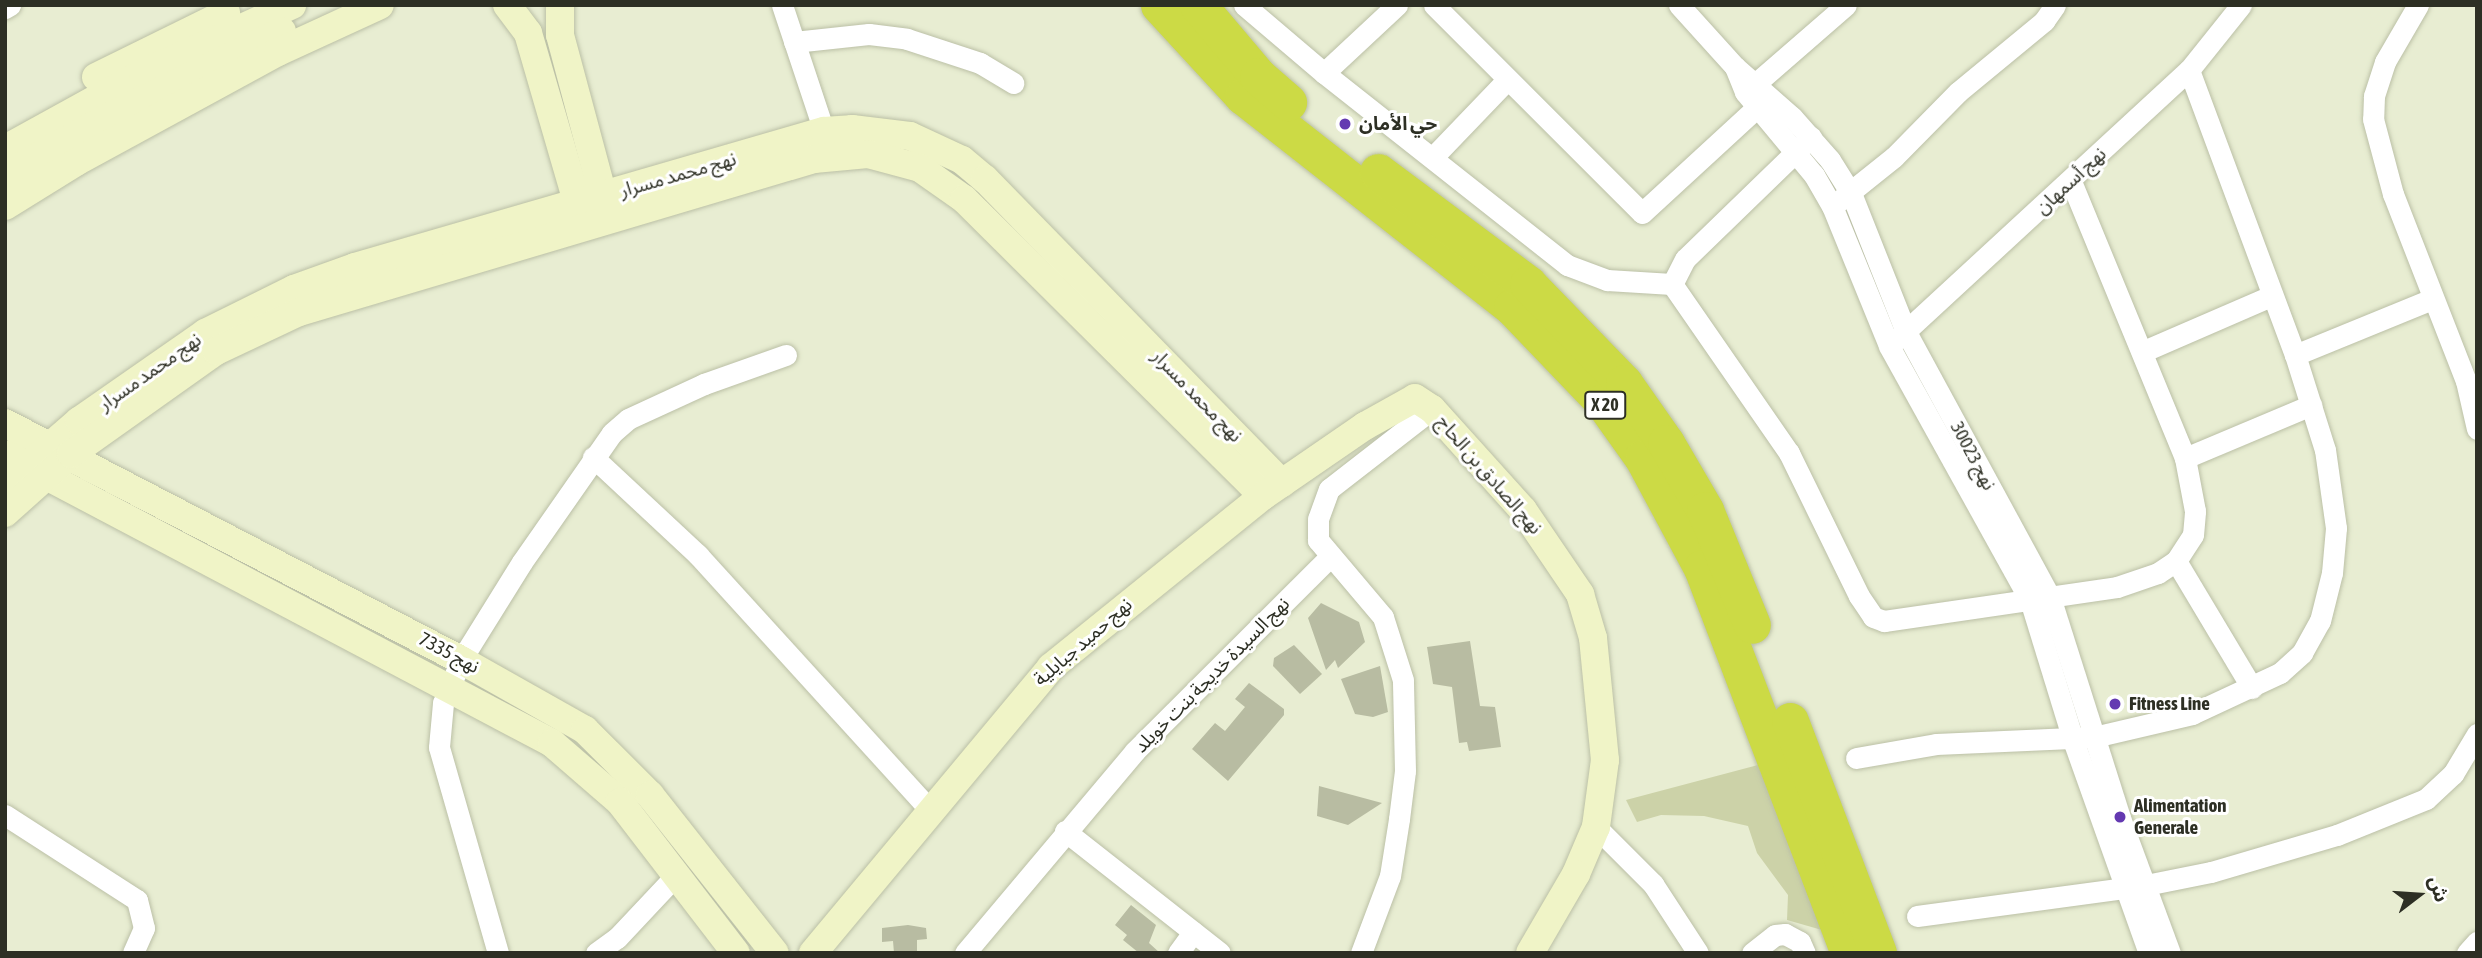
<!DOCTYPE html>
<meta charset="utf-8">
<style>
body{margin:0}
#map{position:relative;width:2482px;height:958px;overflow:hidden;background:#e8edd2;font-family:"Asap Condensed","Noto Sans Arabic",sans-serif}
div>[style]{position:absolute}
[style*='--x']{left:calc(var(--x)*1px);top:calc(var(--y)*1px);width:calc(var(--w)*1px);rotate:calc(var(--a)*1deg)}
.green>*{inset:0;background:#ccd2a8}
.building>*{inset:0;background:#b8bca2}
.roads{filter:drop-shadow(0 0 2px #bbc0a6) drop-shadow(0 0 2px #bbc0a6)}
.street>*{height:21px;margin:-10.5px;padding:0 10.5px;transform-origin:10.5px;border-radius:10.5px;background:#fff}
.secondary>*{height:28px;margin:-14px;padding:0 14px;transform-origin:14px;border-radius:14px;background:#f0f4c7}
.highway>*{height:37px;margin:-18.5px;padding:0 18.5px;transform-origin:18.5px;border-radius:18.5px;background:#ccda45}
.dots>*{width:19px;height:19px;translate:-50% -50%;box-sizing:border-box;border:4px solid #fff;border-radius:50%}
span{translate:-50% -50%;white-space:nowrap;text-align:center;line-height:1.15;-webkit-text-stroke:6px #fff;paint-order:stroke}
.shield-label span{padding:2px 5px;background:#fff;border:2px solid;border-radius:5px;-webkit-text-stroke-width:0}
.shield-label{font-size:18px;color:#2d2f24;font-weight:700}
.poi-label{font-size:19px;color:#2d2f24;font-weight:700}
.left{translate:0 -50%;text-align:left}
.street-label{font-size:19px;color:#2d2f24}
.frame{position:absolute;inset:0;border:7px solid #2d2f24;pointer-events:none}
.north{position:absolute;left:2384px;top:860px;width:70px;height:70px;-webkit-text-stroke:5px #fff;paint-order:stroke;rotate:73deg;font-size:19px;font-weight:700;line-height:28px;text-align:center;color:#2d2f24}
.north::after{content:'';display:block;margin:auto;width:24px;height:32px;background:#2d2f24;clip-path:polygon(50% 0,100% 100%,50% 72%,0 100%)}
</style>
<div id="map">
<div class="green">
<i style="clip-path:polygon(1758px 765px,1822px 930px,1787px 920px,1788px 895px,1757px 853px,1748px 826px,1704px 816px,1661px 815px,1637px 822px,1626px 800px)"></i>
</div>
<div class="building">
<i style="clip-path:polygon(1321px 603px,1359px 622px,1365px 642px,1338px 668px,1335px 660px,1326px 670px,1308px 618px)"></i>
<i style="clip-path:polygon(1470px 641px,1480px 706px,1495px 707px,1501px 747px,1469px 751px,1467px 742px,1459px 743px,1452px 687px,1433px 684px,1427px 647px)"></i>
<i style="clip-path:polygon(1294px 645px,1322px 674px,1300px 694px,1273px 666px,1274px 658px)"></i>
<i style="clip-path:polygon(1380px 666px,1388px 712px,1373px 717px,1355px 714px,1341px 679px)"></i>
<i style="clip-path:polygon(1249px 683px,1284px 709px,1284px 715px,1228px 781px,1192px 749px,1215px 723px,1225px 731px,1245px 707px,1235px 699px)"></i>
<i style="clip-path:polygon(1319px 786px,1382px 803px,1348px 825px,1317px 816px)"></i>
<i style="clip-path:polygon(1131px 905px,1156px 925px,1149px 943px,1160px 953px,1139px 953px,1123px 940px,1127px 935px,1115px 925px)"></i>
<i style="clip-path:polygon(908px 925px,926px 928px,927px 939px,917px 940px,917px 953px,894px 953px,893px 941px,882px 942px,882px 928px)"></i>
</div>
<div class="roads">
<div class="street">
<i style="--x:782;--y:5;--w:133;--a:71.6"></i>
<i style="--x:1244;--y:5;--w:105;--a:40.4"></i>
<i style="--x:1324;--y:73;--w:310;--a:38.3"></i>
<i style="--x:1567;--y:265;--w:43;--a:20.6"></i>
<i style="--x:1607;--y:280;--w:65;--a:3.5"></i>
<i style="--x:1434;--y:5;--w:294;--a:45"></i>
<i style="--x:1642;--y:213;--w:168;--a:-42.6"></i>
<i style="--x:1679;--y:5;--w:84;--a:47.9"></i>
<i style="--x:1735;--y:67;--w:76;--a:41.3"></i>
<i style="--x:1792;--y:117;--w:57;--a:48.5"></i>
<i style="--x:1830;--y:160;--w:39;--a:58"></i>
<i style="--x:1851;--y:193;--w:149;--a:68.4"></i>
<i style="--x:1906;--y:332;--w:302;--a:61.5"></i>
<i style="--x:2050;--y:597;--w:232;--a:72.4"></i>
<i style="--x:2120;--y:818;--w:144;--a:69.7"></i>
<i style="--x:2418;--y:5;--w:66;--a:120.1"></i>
<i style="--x:2385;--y:62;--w:36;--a:108"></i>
<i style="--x:2374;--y:96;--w:23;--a:92"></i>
<i style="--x:2373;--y:119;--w:78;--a:75.1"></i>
<i style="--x:2393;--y:194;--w:201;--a:68.7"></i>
<i style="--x:2466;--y:381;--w:49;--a:77.1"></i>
<i style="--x:5;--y:8;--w:6;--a:-31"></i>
<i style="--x:794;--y:42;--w:75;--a:-6.1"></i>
<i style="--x:869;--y:34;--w:38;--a:7"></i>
<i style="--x:907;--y:39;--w:77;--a:18.2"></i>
<i style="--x:980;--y:63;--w:39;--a:31"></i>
<i style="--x:1735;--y:67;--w:27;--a:68"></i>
<i style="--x:1745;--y:92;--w:108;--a:50.3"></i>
<i style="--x:1814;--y:175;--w:36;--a:60"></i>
<i style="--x:1832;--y:206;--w:151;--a:67.8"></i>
<i style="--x:1889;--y:346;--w:291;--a:61"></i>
<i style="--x:2030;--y:600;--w:146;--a:72.9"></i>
<i style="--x:2073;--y:740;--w:226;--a:70.4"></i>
<i style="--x:1324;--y:73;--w:100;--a:-43"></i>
<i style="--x:1747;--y:91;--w:131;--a:-41"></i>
<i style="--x:1811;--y:137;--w:175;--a:135.9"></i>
<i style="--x:1685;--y:259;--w:28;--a:117"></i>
<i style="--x:1672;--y:284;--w:206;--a:55.3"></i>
<i style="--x:1789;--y:453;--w:159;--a:63.9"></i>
<i style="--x:1859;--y:596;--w:25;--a:56"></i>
<i style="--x:1873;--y:617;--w:12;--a:20"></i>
<i style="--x:1884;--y:621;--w:235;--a:-8.3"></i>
<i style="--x:2117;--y:587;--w:43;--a:-18.9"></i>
<i style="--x:2158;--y:573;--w:22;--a:-34"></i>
<i style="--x:2176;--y:561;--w:31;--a:-57"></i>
<i style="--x:2193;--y:535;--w:24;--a:-85"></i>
<i style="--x:2195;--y:511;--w:54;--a:-100.7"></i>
<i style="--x:2185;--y:458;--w:299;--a:-112.4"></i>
<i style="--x:1434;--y:156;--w:105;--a:-46.2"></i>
<i style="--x:1839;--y:201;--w:70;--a:-38.7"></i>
<i style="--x:1894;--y:157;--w:91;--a:-45.4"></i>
<i style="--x:1958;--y:92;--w:112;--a:-39.5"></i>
<i style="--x:2044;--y:21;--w:19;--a:-55"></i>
<i style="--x:1896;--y:340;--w:398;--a:-42.7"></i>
<i style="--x:2189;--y:70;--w:83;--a:-51.3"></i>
<i style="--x:2144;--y:351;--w:138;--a:-23.4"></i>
<i style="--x:2295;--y:355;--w:148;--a:-22.2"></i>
<i style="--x:593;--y:457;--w:144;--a:43"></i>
<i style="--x:698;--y:555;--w:345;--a:47.7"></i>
<i style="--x:2185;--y:458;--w:137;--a:-22.8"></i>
<i style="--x:2176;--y:561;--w:148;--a:59.1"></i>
<i style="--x:1856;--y:758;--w:81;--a:-9.9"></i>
<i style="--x:1936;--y:744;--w:158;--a:-2.5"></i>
<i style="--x:2094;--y:737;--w:101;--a:-13.2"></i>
<i style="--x:2192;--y:714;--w:97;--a:-25"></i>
<i style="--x:2280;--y:673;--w:30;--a:-42"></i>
<i style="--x:2302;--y:653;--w:37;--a:-61"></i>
<i style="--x:2320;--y:621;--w:49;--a:-76"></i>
<i style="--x:2332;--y:573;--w:45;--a:-84.9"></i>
<i style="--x:2336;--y:528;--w:79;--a:-98"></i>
<i style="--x:2325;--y:450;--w:100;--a:-107.5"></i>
<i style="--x:2295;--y:355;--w:304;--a:-110.4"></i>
<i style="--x:5;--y:815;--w:157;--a:32.8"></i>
<i style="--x:137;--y:900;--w:29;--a:76"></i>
<i style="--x:144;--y:928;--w:27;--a:114"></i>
<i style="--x:1596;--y:827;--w:81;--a:45"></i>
<i style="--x:1653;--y:884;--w:82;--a:56.9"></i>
<i style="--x:1065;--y:831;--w:197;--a:38.2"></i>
<i style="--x:1917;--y:916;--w:231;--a:-7.7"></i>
<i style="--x:2146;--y:885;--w:66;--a:-11.3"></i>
<i style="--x:2211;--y:872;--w:131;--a:-16.4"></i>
<i style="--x:2337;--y:835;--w:96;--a:-22"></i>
<i style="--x:2426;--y:799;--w:37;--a:-43"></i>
<i style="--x:2453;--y:774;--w:47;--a:-59"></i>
<i style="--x:498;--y:953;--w:214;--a:-106"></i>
<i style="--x:439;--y:747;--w:44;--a:-84.8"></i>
<i style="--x:443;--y:703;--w:47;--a:-67.3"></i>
<i style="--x:461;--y:660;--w:115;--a:-58.1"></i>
<i style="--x:522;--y:562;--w:157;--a:-55.1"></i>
<i style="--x:612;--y:433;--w:21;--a:-41"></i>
<i style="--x:628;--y:419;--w:84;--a:-24.7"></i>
<i style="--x:704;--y:384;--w:87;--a:-19.5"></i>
<i style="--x:596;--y:953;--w:26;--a:-36"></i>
<i style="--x:617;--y:938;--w:88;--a:-46.8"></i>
<i style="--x:965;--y:953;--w:264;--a:-49.9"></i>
<i style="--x:1135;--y:751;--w:276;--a:-44.9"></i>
<i style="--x:1178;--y:953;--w:26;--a:-54"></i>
<i style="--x:1361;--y:953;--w:82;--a:-69.4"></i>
<i style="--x:1390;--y:876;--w:58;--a:-81"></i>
<i style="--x:1399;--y:819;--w:48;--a:-82.9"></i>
<i style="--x:1405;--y:771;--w:91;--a:-91.3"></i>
<i style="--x:1403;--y:680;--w:66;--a:-107.6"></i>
<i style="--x:1383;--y:617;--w:101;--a:-130.2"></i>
<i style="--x:1318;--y:540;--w:21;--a:-90"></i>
<i style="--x:1318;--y:519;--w:32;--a:-70"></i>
<i style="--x:1329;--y:489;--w:130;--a:-37.8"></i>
<i style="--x:1752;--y:953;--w:29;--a:-38"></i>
<i style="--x:1775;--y:935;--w:10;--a:-6"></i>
<i style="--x:1785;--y:934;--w:17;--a:28"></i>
<i style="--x:1800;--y:942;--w:12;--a:66"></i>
<i style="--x:2467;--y:953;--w:15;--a:-48"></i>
</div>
<div class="secondary">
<i style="--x:507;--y:5;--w:35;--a:53"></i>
<i style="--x:528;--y:33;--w:197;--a:73.8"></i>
<i style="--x:560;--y:5;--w:30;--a:90"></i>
<i style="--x:560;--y:35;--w:185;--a:75"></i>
<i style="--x:96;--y:77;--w:145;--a:-26.2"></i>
<i style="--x:5;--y:149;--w:158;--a:-28.8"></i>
<i style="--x:143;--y:73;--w:164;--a:-24.5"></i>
<i style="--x:5;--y:175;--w:118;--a:-29.4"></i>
<i style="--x:108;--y:117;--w:194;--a:-26.3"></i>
<i style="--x:5;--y:206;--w:84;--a:-31.8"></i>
<i style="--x:76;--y:162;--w:230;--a:-28.6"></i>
<i style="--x:278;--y:52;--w:112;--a:-24.7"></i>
<i style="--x:5;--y:423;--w:514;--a:27.46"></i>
<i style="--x:461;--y:660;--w:142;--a:29.4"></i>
<i style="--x:585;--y:730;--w:92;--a:45"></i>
<i style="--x:650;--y:795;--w:201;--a:51.7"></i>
<i style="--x:5;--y:454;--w:619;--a:27.85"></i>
<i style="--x:552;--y:743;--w:90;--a:40.9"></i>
<i style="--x:620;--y:802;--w:190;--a:52.5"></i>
<i style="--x:5;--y:485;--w:98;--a:-40.9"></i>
<i style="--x:79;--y:421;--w:154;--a:-34.9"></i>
<i style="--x:205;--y:333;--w:99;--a:-26.3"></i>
<i style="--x:294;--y:289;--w:65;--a:-19.8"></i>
<i style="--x:355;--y:267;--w:488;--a:-16.2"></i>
<i style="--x:824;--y:131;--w:28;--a:-4"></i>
<i style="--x:852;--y:129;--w:58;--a:6.9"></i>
<i style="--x:910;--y:136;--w:57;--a:24.8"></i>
<i style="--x:962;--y:160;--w:30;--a:40"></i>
<i style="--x:985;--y:179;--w:425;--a:45.7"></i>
<i style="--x:5;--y:513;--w:89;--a:-41.8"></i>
<i style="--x:71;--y:454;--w:178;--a:-35.4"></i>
<i style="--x:216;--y:351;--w:92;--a:-25.2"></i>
<i style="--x:299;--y:312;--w:537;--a:-16.55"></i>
<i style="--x:814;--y:159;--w:54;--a:-5.3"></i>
<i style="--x:868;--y:154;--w:54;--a:15.1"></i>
<i style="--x:920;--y:168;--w:54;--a:35.2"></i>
<i style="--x:964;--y:199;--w:421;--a:44.8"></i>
<i style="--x:813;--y:953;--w:372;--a:-50.2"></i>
<i style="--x:1051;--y:667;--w:272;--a:-38.9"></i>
<i style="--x:1263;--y:496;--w:124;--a:-34.5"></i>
<i style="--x:1365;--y:426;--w:57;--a:-29.2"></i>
<i style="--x:1415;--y:398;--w:20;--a:33"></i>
<i style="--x:1432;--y:409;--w:136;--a:48"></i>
<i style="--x:1523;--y:510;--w:102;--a:55.8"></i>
<i style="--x:1580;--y:594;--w:46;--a:73.5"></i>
<i style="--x:1593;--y:638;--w:123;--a:84.4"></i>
<i style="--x:1605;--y:760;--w:68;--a:97.7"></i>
<i style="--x:1596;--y:827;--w:51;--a:113.1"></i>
<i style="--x:1576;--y:874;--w:91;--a:120.2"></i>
</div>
<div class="highway">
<i style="--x:1159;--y:5;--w:124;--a:47.3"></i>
<i style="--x:1243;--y:96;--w:342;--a:38.1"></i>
<i style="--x:1512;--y:307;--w:132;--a:46.2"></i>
<i style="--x:1603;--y:402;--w:69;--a:54.5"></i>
<i style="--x:1643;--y:458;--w:125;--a:61.8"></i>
<i style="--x:1702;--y:568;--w:412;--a:69.1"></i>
<i style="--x:1198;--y:5;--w:93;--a:49.8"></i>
<i style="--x:1258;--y:76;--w:40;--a:41"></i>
<i style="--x:1378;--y:172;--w:187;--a:36.7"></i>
<i style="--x:1528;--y:284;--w:138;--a:45.9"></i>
<i style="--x:1624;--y:383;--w:73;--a:55"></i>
<i style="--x:1666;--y:443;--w:78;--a:59.8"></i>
<i style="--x:1705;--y:510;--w:124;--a:67.8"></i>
<i style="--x:1790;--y:721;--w:248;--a:69.2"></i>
</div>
</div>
<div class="dots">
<i style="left:1345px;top:124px;background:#6439b1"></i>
<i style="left:2115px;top:704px;background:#6439b1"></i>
<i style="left:2120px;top:817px;background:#6439b1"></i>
</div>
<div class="shield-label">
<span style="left:1605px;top:405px">X 20</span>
</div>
<div class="poi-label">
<span class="left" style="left:1359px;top:124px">حي الأمان</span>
<span class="left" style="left:2129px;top:704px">Fitness Line</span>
<span class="left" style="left:2134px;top:817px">Alimentation<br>Generale</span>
</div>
<div class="street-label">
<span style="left:678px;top:175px;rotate:-16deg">نهج محمد مسرار</span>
<span style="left:2071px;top:181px;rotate:-43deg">نهج أسمهان</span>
<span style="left:150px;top:372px;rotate:-35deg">نهج محمد مسرار</span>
<span style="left:1197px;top:396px;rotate:46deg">نهج محمد مسرار</span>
<span style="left:1973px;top:456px;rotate:62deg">نهج 30023</span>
<span style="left:1489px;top:475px;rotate:49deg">نهج الصادق بن الحاج</span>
<span style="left:1083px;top:642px;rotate:-41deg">نهج حميد جبايلية</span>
<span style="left:449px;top:653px;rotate:28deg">نهج 7335</span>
<span style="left:1212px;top:675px;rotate:-45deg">نهج السيدة خديجة بنت خويلد</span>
</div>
<div class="frame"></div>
<div class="north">ش</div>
</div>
